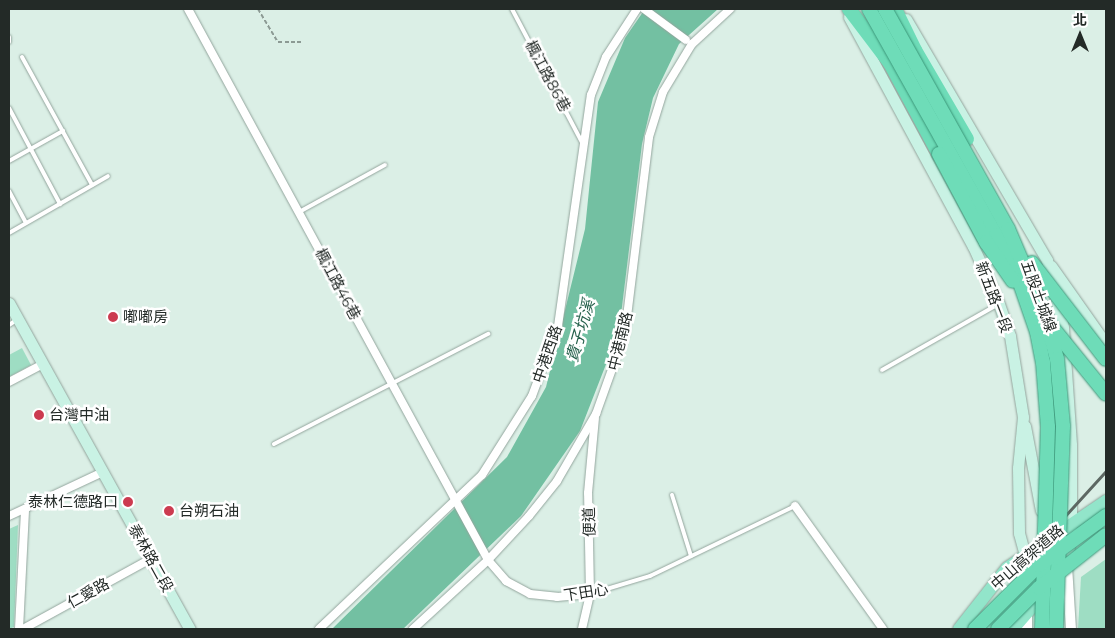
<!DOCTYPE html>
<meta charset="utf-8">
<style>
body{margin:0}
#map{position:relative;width:1115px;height:638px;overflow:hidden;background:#dbefe6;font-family:Montserrat,"Noto Sans TC",sans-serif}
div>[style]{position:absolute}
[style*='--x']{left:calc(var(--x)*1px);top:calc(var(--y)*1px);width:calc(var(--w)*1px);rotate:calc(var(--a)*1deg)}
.green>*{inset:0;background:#9eddc3}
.water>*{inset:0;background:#73c0a2}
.path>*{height:2px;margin-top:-1px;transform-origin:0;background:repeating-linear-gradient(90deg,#8c9a94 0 4px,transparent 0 6.5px)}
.roads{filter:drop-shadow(0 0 1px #93a59d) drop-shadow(0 0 1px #93a59d)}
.service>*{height:4px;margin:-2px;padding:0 2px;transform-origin:2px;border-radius:2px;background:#fff}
.minor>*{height:8px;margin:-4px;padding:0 4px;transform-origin:4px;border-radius:4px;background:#fff}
.tertiary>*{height:10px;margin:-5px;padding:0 5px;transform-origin:5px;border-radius:5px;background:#fff}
.secondary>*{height:11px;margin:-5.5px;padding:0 5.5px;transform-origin:5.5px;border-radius:5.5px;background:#c9f2e4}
.primary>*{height:12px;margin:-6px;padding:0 6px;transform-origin:6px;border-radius:6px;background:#92e5ca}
.trunk>*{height:14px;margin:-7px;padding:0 7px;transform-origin:7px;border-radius:7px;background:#6edcb8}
.rail>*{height:2.5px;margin:-1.25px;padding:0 1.25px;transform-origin:1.25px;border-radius:1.25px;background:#5d6863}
.bridges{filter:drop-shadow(0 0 1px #3c987a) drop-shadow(0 0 1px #3c987a)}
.trunk-bridge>*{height:14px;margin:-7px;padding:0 7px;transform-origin:7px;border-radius:7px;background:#6edcb8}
.dots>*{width:14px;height:14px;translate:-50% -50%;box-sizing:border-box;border:2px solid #fff;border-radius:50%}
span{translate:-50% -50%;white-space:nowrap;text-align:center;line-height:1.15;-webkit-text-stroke:5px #fff;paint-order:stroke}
.street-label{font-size:15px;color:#232a27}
.poi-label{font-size:15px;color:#232a27}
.left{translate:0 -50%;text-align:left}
.right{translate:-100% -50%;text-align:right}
.water-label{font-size:16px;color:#26614c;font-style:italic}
.frame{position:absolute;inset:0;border:10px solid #232a27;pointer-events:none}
.north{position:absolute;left:1055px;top:10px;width:50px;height:50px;-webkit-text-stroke:4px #fff;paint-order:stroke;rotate:0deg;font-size:14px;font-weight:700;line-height:20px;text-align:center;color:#232a27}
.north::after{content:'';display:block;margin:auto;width:18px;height:22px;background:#232a27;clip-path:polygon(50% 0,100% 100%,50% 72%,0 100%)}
</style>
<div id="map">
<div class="green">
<i style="clip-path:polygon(22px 348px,31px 365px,9px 377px,9px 355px)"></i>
<i style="clip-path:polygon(18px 525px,14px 627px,9px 629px,9px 529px)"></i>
<i style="clip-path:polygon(1106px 559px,1106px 629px,1078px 629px,1081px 577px)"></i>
</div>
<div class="water">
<i style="clip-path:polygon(645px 9px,718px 9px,679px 44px,653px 98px,642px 144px,619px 331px,580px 431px,521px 516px,403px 629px,332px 629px,507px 457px,546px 387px,585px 229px,598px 102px,625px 38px)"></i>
</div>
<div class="path">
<i style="--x:258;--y:9;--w:39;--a:59"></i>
<i style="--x:278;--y:42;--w:23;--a:0"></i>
</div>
<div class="roads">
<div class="service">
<i style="--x:512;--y:9;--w:153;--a:62.3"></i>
<i style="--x:9;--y:37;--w:5;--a:90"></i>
<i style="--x:22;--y:57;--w:146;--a:61.3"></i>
<i style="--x:9;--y:108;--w:109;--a:62"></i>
<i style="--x:9;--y:161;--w:62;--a:-29.1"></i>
<i style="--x:9;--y:191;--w:36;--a:62"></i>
<i style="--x:299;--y:212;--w:98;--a:-28.7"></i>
<i style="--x:9;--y:233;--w:114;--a:-29.9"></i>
<i style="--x:9;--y:325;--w:11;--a:-34"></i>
<i style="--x:882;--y:370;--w:132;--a:-29.5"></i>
<i style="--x:274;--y:444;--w:241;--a:-27.2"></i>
<i style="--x:672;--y:495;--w:64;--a:72.7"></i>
<i style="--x:590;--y:594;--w:63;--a:-16.7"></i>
<i style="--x:650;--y:576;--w:161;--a:-25.8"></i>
</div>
<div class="minor">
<i style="--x:188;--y:9;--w:627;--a:61.43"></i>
<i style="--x:488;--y:560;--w:28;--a:49"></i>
<i style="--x:506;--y:581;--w:27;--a:28"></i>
<i style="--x:530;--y:594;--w:27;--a:6"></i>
<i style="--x:557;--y:597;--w:33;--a:-5"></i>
<i style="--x:644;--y:9;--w:52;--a:36.4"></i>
<i style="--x:9;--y:382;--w:38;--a:-28"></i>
<i style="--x:795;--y:506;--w:151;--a:54.4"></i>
<i style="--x:9;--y:516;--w:104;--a:-25.1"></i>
<i style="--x:19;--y:629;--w:120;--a:-87.1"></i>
<i style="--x:23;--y:629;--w:147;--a:-28.8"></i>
<i style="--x:319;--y:629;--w:224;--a:-43.4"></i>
<i style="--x:482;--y:475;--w:93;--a:-57.7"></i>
<i style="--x:532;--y:396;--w:75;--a:-69.6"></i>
<i style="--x:558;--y:326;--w:233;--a:-81.9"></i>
<i style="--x:591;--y:95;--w:41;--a:-68.5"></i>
<i style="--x:606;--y:57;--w:57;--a:-57.1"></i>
<i style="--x:413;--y:629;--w:102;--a:-42.6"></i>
<i style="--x:488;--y:560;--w:60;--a:-47"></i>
<i style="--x:529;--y:516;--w:45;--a:-51.3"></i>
<i style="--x:557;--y:481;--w:78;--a:-59.8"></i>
<i style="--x:596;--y:414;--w:86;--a:-70.3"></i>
<i style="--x:625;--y:333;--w:197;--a:-83"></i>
<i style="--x:649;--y:137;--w:47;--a:-72.7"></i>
<i style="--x:663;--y:92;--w:56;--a:-58.9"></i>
<i style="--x:692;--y:44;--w:52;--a:-42.6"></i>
<i style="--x:582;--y:629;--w:36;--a:-77"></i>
<i style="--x:590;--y:594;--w:101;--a:-91.1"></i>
<i style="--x:588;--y:493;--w:75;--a:-84.7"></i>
</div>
<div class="tertiary">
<i style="--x:1067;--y:566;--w:63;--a:86.4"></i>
<i style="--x:1027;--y:629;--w:13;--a:-90"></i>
</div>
<div class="secondary">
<i style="--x:849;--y:17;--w:260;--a:61.6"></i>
<i style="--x:973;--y:246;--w:64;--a:65.9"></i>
<i style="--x:999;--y:304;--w:34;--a:71"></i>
<i style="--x:1010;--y:336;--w:82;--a:80.9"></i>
<i style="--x:1023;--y:417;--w:51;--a:95.6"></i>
<i style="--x:1018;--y:468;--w:65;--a:89.1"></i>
<i style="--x:1019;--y:533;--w:24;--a:75"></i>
<i style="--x:1025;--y:556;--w:29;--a:90"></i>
<i style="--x:906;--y:19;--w:279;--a:59.7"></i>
<i style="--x:1047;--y:260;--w:69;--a:76.6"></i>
<i style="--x:1063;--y:327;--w:118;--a:86.1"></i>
<i style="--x:1071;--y:445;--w:80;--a:90"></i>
<i style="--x:1071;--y:525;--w:41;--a:95.6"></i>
<i style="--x:1051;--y:266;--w:95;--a:54.8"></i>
<i style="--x:9;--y:303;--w:373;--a:61"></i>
<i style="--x:1025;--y:426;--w:86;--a:79.3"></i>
</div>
<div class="primary">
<i style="--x:959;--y:629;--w:78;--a:-51.8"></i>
<i style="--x:1007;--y:568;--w:120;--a:-34.1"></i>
<i style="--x:986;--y:629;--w:72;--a:-41.6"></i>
<i style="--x:1013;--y:629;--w:50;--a:-49"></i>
</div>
<div class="trunk">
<i style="--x:849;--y:9;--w:68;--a:52.8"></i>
<i style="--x:890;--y:63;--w:103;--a:61.7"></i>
<i style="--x:895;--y:9;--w:46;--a:64"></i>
<i style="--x:915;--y:50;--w:103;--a:59.7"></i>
</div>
</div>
<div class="rail">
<i style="--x:981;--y:629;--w:110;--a:-55"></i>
<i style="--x:1044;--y:539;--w:92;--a:-47.6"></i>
</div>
<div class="bridges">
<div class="trunk-bridge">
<i style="--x:869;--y:9;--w:259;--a:60.7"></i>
<i style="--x:996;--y:235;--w:51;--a:62.9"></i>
<i style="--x:1019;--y:280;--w:55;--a:70.9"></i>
<i style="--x:1037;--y:332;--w:31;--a:79"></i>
<i style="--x:1043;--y:362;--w:65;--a:85.6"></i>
<i style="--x:1048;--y:427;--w:202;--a:91.7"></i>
<i style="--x:885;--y:9;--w:252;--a:60.8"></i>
<i style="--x:1008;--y:229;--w:97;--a:66.9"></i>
<i style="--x:1046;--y:318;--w:42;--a:75"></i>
<i style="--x:1057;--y:359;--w:67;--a:84.9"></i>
<i style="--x:1063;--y:426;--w:203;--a:92"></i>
<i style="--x:939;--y:154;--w:100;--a:61.9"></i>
<i style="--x:986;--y:242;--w:47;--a:55.3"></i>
<i style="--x:1032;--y:263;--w:121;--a:52.4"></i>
<i style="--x:1051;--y:326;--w:87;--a:51"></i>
<i style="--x:975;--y:629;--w:91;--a:-45"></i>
<i style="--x:1039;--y:565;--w:83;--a:-36.2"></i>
<i style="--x:998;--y:629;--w:58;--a:-45"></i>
<i style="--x:1039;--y:588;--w:85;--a:-38.3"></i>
</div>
</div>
<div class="dots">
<i style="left:113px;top:317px;background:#cc3b50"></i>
<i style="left:39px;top:415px;background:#cc3b50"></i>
<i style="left:128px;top:502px;background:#cc3b50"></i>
<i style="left:169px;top:511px;background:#cc3b50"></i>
</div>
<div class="street-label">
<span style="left:548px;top:76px;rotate:62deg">楓江路86巷</span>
<span style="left:338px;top:284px;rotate:62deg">楓江路46巷</span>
<span style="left:1039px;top:296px;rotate:70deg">五股土城線</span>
<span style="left:994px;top:297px;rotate:69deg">新五路一段</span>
<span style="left:620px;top:341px;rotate:-76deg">中港南路</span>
<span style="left:547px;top:354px;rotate:-71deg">中港西路</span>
<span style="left:589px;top:522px;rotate:-91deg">便道</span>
<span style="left:1027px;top:557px;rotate:-41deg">中山高架道路</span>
<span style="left:151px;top:558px;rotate:61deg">泰林路二段</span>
<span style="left:586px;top:592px;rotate:-9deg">下田心</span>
<span style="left:88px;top:593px;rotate:-29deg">仁愛路</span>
</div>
<div class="poi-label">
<span class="left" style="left:123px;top:317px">嘟嘟房</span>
<span class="left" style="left:49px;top:415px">台灣中油</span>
<span class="right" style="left:118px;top:502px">泰林仁德路口</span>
<span class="left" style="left:179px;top:511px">台朔石油</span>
</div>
<div class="water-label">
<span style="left:581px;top:331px;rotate:-74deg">貴子坑溪</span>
</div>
<div class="frame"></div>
<div class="north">北</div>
</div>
